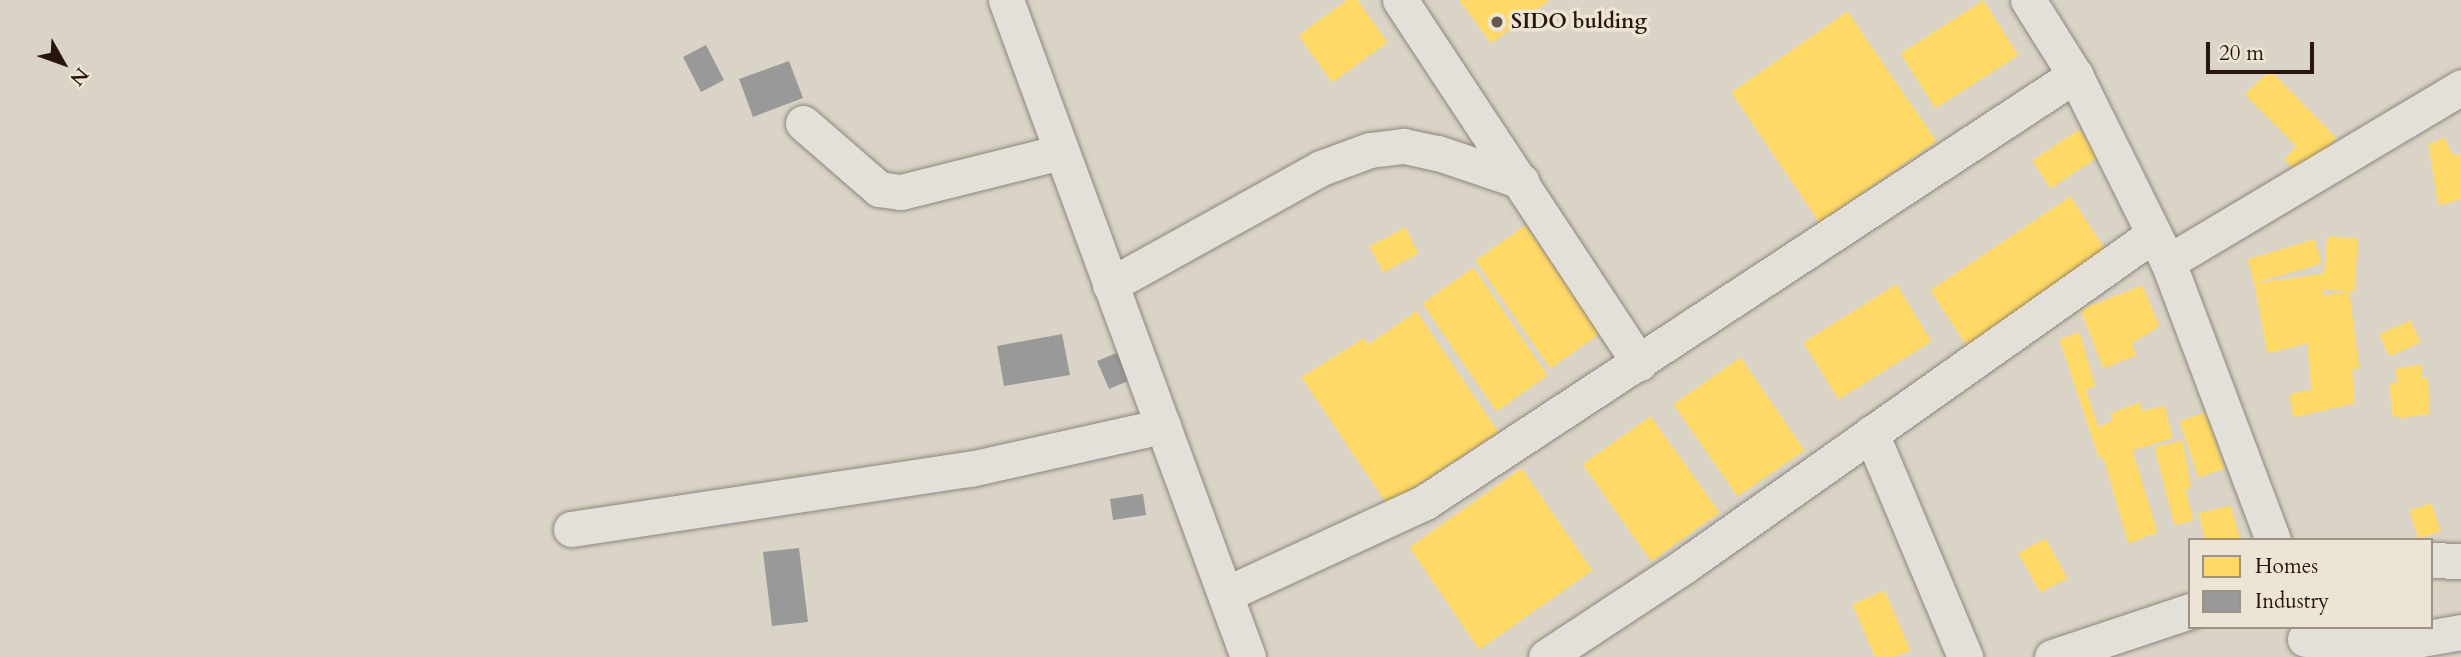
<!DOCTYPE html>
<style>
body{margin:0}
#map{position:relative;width:2461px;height:657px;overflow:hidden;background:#dad4c6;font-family:Cardo,serif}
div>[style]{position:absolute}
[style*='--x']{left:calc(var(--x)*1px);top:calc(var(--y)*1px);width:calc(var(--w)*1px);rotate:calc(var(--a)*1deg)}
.homes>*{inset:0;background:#ffd966}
.industry>*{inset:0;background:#999}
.roads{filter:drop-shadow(0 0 2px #8c867e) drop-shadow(0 0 2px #8c867e)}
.street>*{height:35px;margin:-17.5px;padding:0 17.5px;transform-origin:17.5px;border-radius:17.5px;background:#e3e0d9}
.dots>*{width:19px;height:19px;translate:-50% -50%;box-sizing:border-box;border:4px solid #ece5d5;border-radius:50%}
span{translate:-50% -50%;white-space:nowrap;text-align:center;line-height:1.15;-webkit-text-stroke:7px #ece5d5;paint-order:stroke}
.poi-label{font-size:21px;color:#29150d;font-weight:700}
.left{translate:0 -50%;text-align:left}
.legend{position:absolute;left:2188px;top:538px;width:245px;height:91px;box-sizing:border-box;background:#ece5d5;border:2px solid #9e9285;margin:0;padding:9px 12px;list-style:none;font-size:21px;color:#29150d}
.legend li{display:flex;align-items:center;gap:14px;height:35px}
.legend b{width:35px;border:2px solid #9e9285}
.north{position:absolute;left:28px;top:28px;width:70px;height:70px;-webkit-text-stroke:5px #ece5d5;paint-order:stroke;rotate:130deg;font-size:19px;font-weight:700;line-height:28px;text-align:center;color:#29150d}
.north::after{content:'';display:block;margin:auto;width:24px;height:32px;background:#29150d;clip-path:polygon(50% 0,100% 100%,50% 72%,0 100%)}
.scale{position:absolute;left:2206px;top:42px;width:108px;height:32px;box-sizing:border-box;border:4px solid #29150d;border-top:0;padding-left:9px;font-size:21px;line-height:24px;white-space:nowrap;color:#29150d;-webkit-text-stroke:5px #ece5d5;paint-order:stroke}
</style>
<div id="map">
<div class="homes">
<i style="clip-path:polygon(1346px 0,1357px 0,1387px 42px,1332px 82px,1298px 35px)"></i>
<i style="clip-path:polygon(1459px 0,1549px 0,1491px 43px)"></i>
<i style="clip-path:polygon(1983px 0,2018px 55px,1935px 108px,1900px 53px)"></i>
<i style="clip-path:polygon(1847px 11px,1936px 141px,1819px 222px,1731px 92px)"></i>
<i style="clip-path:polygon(2270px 70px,2336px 138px,2299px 175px,2284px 159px,2296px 146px,2244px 94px)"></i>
<i style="clip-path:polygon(2079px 129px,2097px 157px,2050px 188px,2032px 160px)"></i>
<i style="clip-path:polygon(2444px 137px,2452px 155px,2461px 153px,2461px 199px,2438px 205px,2428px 144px)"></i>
<i style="clip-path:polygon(2070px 196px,2106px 251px,1966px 345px,1930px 290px)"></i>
<i style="clip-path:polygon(1525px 225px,1601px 332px,1550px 368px,1475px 260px)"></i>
<i style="clip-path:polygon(1405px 227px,1418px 253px,1383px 272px,1369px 246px)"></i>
<i style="clip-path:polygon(2327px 236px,2358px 238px,2354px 291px,2349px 291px,2323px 289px,2322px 295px,2349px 291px,2359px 368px,2352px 369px,2354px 403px,2293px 417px,2289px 394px,2311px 389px,2307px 343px,2267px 353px,2254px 283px,2324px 273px)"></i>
<i style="clip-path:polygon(2314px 239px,2321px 263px,2254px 283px,2247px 259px)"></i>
<i style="clip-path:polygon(1473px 267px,1547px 375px,1496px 411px,1422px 303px)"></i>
<i style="clip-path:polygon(1896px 284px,1931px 341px,1838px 399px,1803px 342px)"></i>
<i style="clip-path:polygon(2142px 285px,2159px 326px,2131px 343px,2136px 355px,2103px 368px,2080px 309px)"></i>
<i style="clip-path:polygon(1416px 311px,1498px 432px,1387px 504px,1301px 377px,1363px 338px,1368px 344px)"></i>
<i style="clip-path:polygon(2410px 320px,2420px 342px,2389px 356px,2379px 334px)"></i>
<i style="clip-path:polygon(2079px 332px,2095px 386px,2085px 389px,2098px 427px,2112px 420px,2110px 413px,2139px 402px,2142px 411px,2164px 405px,2172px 438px,2132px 450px,2157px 532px,2128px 543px,2103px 457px,2099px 459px,2059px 339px)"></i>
<i style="clip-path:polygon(1740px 357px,1804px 450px,1737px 496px,1673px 404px)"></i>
<i style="clip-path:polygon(2421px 364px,2421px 378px,2428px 378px,2429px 413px,2402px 418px,2392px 415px,2389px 383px,2397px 382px,2395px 368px)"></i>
<i style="clip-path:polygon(2205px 412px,2224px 468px,2198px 477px,2179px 421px)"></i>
<i style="clip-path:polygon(1650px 416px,1719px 512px,1651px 561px,1582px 464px)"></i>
<i style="clip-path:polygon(2182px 440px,2191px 487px,2185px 489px,2193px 520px,2174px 525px,2154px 447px)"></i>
<i style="clip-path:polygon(1521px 468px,1592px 570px,1479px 649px,1409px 547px)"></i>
<i style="clip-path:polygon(2431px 503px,2440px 531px,2418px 538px,2409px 510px)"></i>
<i style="clip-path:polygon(2230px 505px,2240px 540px,2205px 540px,2198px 513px)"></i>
<i style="clip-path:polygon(2045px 538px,2067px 578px,2040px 592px,2018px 553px)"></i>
<i style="clip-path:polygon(1884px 590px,1910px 650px,1893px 657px,1875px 657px,1852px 604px)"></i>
</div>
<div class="industry">
<i style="clip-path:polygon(706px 45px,724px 80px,701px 92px,683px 57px)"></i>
<i style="clip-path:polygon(789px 61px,803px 98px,753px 117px,739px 79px)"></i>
<i style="clip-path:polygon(1062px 334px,1070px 375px,1004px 386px,997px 346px)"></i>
<i style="clip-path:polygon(1126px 349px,1137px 377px,1109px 389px,1097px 361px)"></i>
<i style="clip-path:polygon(1143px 494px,1146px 515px,1113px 520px,1110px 499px)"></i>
<i style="clip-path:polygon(799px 548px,808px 622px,772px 626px,763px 552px)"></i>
</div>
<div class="roads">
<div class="street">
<i style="--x:1006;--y:0;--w:700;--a:69.78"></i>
<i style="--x:1400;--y:0;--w:435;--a:56.6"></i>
<i style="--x:2028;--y:0;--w:89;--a:57.9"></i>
<i style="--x:2075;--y:75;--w:209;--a:63.6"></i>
<i style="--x:2168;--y:262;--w:297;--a:69.3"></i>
<i style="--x:803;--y:123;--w:101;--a:41"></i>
<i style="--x:879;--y:189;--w:22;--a:8"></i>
<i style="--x:901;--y:192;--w:165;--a:-14"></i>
<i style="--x:2168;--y:262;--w:341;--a:-30.8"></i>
<i style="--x:1110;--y:285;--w:241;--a:-29"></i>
<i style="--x:1321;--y:168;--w:52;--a:-20.2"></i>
<i style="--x:1370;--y:150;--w:34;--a:-7"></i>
<i style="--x:1404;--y:146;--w:35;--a:12"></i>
<i style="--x:1438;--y:153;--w:88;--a:18.6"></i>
<i style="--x:1871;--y:433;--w:243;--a:67.2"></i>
<i style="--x:571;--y:529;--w:403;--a:-8.6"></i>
<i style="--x:970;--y:469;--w:198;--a:-12.6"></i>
<i style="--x:2431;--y:560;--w:30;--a:2"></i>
<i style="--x:1226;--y:594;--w:219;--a:-24.8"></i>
<i style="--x:1425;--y:502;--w:778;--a:-33.3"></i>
<i style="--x:2305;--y:639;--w:111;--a:0.5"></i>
<i style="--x:2416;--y:640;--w:46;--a:-10.1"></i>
<i style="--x:1546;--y:657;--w:165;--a:-33.4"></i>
<i style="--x:1684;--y:566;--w:575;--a:-35.24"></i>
<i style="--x:2052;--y:657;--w:145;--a:-18.4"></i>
</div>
</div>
<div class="dots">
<i style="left:1497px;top:22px;background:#67584e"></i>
</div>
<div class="poi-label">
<span class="left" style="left:1511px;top:22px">SIDO bulding</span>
</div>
<ul class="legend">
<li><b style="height:19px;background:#ffd966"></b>Homes</li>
<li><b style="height:19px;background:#999"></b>Industry</li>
</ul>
<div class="north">N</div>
<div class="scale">20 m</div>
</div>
